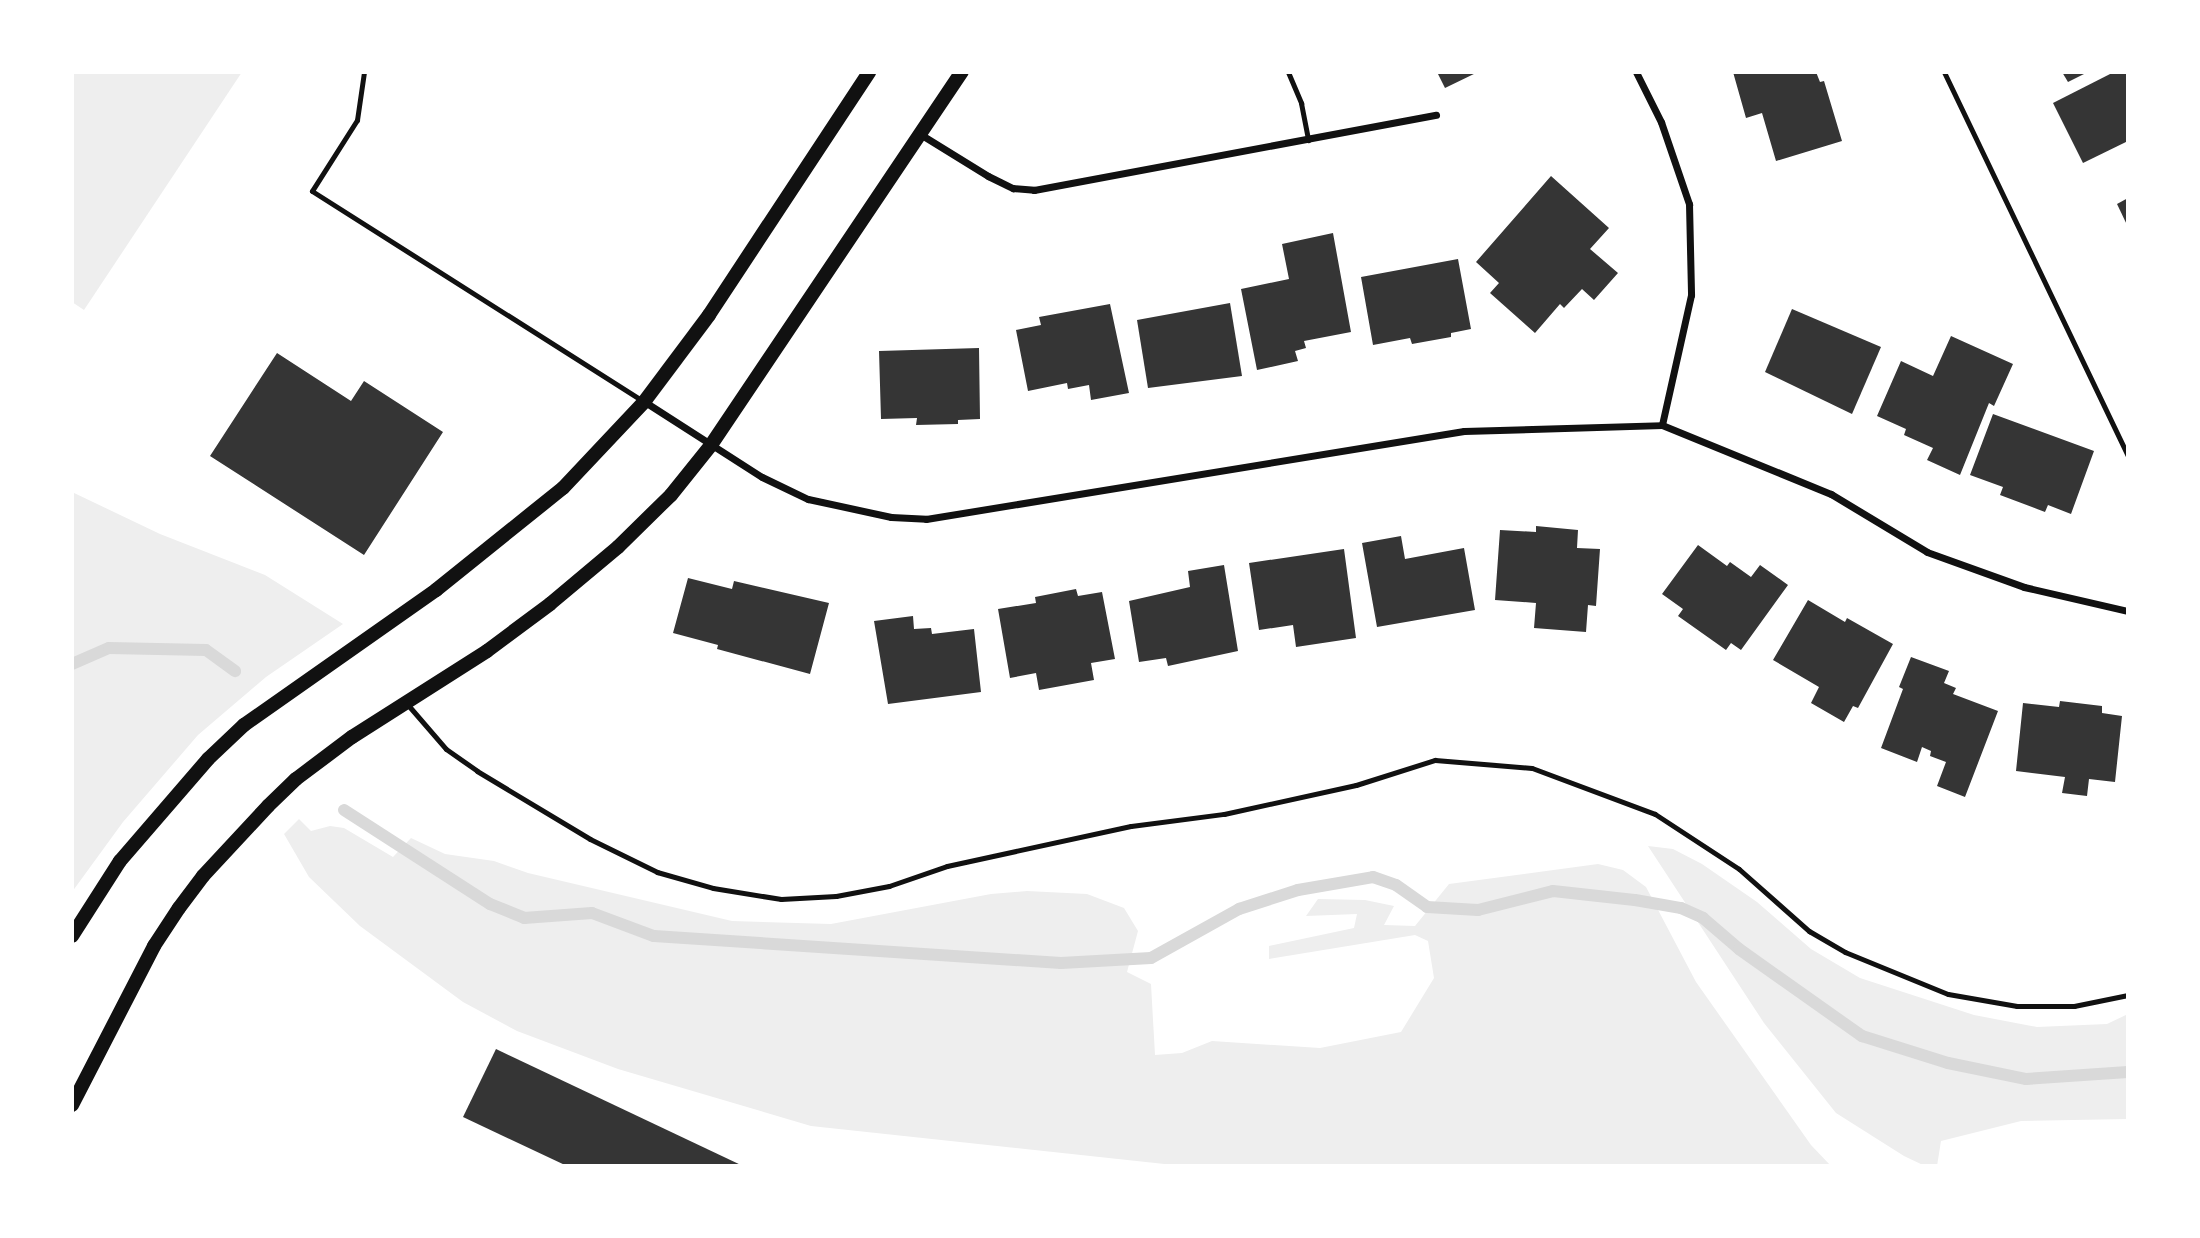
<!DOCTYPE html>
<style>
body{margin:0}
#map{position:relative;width:2200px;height:1238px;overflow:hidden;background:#fff;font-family:"DejaVu Sans",sans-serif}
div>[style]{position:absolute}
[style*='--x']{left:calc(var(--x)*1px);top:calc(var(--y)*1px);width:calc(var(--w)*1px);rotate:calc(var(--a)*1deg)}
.green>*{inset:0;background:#eee}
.stream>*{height:12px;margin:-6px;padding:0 6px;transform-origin:6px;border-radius:6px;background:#d9d9d9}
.building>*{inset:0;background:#353535}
.service>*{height:5px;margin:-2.5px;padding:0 2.5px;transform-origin:2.5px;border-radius:2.5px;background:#111}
.minor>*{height:7px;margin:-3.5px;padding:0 3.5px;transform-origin:3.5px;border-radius:3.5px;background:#111}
.secondary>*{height:14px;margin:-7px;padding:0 7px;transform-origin:7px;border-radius:7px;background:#111}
span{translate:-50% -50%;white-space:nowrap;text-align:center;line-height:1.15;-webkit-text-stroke:7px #fff;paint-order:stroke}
.frame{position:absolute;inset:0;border:74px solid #fff;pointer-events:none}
</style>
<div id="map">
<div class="green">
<i style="clip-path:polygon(72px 72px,242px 72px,84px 310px,72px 302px)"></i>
<i style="clip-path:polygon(72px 492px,160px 534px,265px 575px,343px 624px,266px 677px,198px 735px,123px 822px,72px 892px)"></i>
<i style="clip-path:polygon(299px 819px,311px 831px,330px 826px,344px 828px,393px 857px,411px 838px,445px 854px,494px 861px,528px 873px,732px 921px,831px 924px,991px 894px,1027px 891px,1087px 894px,1124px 908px,1138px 931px,1127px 972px,1151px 984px,1155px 1055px,1182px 1053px,1212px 1041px,1320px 1048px,1401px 1032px,1434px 978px,1428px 941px,1415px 935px,1269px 959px,1269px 946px,1354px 928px,1357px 914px,1306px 916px,1318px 899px,1365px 900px,1394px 906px,1384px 925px,1415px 926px,1449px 884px,1598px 864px,1623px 870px,1646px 887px,1696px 982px,1811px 1145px,1831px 1166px,1183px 1166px,811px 1126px,618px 1069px,517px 1031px,463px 1002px,360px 926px,309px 877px,284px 834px)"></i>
<i style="clip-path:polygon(1648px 846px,1673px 849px,1702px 864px,1757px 902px,1811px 949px,1860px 978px,1974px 1015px,2037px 1027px,2107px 1024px,2128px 1014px,2128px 1119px,2021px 1121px,1941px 1141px,1937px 1166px,1925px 1166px,1904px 1156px,1836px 1113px,1764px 1023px)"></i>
</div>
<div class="stream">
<i style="--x:72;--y:664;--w:40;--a:-23.4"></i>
<i style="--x:109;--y:648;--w:97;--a:1.2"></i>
<i style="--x:206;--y:650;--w:36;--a:36"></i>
<i style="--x:344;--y:810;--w:174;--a:32.8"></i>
<i style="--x:490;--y:904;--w:37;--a:22"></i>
<i style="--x:524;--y:918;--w:68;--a:-4.2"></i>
<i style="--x:592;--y:913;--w:66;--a:20.4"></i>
<i style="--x:654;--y:936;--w:408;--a:3.8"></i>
<i style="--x:1061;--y:963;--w:90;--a:-3.2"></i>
<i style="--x:1151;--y:958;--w:101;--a:-29.1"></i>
<i style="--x:1239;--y:909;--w:62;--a:-17.9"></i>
<i style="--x:1298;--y:890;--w:76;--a:-9.8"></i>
<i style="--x:1373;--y:877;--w:24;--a:19"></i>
<i style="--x:1396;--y:885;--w:38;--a:35"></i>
<i style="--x:1427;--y:907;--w:51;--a:3.4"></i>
<i style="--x:1478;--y:910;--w:77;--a:-14.2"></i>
<i style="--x:1553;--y:891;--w:82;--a:6.3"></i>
<i style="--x:1635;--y:900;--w:47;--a:9.9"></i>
<i style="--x:1681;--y:908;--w:24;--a:24"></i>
<i style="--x:1703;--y:918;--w:48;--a:40.7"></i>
<i style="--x:1739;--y:949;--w:151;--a:35.3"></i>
<i style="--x:1862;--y:1036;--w:90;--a:17.4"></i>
<i style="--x:1948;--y:1063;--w:80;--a:11.6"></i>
<i style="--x:2026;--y:1079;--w:102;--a:-3.9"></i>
</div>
<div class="building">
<i style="clip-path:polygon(1437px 72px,1478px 72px,1445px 88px)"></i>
<i style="clip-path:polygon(1733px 72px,1816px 72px,1820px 82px,1824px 81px,1842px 141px,1776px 161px,1762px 113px,1746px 118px)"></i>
<i style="clip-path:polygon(2062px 72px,2088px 72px,2068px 82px)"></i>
<i style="clip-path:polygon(2114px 72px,2128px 72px,2128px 141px,2083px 163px,2053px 103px)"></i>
<i style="clip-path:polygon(1551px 176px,1609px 228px,1590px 249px,1618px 273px,1594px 300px,1582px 289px,1564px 308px,1560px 304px,1535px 333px,1490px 293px,1499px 283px,1476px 262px)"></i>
<i style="clip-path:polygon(2128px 198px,2128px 227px,2117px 204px)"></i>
<i style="clip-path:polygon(1333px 233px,1351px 332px,1304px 341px,1306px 348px,1295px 351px,1298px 361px,1257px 370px,1241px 289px,1289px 279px,1282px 244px)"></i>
<i style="clip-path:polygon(1458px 259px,1471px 329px,1451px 333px,1451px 337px,1412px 344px,1410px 338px,1373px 345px,1361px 277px)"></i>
<i style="clip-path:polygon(1230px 303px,1242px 376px,1148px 388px,1137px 320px)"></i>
<i style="clip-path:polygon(1110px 304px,1129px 393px,1091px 400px,1089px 385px,1068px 389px,1067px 383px,1028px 391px,1016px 330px,1041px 325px,1039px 317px)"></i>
<i style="clip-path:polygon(1792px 309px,1881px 347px,1852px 414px,1765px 372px)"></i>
<i style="clip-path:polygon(1951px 336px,2013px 364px,1994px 406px,1989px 403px,1960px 475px,1927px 460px,1933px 448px,1904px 435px,1906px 429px,1877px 416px,1901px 361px,1933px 376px)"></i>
<i style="clip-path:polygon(979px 348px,980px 419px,958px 420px,958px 424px,916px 425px,917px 418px,881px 419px,879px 351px)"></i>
<i style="clip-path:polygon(277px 353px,351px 401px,364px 381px,443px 432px,364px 555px,210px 456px)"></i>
<i style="clip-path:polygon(1993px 414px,2094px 451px,2071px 514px,2048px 505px,2045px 512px,2000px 495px,2003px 487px,1970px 475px)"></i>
<i style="clip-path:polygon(1536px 526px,1578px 530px,1577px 548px,1600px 549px,1596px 606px,1588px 605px,1586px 632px,1534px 628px,1536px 603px,1495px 600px,1500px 530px,1536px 532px)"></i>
<i style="clip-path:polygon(1401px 536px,1405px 559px,1464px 548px,1475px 610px,1377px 627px,1362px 543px)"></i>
<i style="clip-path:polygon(1698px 545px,1727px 566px,1730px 562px,1751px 577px,1760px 565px,1788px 585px,1741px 650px,1731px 643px,1726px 650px,1678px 616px,1683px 609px,1662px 594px)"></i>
<i style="clip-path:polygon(1344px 549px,1356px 638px,1296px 647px,1293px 625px,1259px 630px,1249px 563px)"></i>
<i style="clip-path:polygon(1224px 565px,1238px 651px,1168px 666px,1166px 658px,1139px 662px,1129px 601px,1190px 587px,1188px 571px)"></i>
<i style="clip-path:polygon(688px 578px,732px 589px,734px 581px,829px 603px,810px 674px,717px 649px,718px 645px,673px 633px)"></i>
<i style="clip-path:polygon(1076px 589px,1078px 596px,1102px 592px,1115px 659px,1091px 663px,1094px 680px,1039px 690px,1036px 673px,1010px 678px,998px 609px,1036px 603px,1035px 597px)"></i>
<i style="clip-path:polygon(1808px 600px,1845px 622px,1847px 618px,1893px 644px,1858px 708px,1853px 706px,1844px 722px,1811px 703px,1819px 687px,1773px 660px)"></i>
<i style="clip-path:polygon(913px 616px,914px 629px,931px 628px,932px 634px,974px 629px,981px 692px,888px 704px,874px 621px)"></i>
<i style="clip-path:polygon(1911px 657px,1949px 671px,1944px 683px,1956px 688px,1953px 694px,1998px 711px,1965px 797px,1937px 786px,1946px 762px,1930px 756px,1931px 751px,1922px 747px,1917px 762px,1881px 748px,1903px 689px,1899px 687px)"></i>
<i style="clip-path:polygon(2060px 701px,2102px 706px,2102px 713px,2122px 716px,2115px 782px,2089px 779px,2087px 796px,2062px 793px,2065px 777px,2016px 771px,2023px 703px,2059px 707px)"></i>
<i style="clip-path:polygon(496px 1049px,743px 1166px,567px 1166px,463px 1117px)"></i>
</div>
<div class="service">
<i style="--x:364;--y:72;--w:49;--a:98.3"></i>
<i style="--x:357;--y:120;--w:84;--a:122.4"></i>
<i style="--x:312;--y:191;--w:393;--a:32.4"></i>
<i style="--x:1288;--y:72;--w:34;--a:67"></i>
<i style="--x:1301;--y:103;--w:38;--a:79"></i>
<i style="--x:1944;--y:72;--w:426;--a:64.4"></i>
<i style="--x:408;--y:705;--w:58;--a:49.2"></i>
<i style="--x:446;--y:749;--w:38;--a:35"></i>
<i style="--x:477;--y:771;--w:132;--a:31"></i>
<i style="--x:590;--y:839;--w:75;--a:26.2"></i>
<i style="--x:657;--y:872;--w:58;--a:15.9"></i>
<i style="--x:713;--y:888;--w:69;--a:9.2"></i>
<i style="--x:781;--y:899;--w:55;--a:-3.1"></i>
<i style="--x:836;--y:896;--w:54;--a:-10.7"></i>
<i style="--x:889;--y:886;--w:61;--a:-19"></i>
<i style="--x:947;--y:866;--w:188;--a:-12.3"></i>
<i style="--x:1131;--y:826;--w:94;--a:-7.4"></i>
<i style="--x:1224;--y:814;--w:135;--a:-12.4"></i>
<i style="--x:1356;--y:785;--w:83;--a:-17.6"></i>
<i style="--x:1435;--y:760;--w:97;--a:4.7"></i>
<i style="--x:1532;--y:768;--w:131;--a:20.5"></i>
<i style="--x:1655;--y:814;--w:100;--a:33.2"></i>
<i style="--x:1739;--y:869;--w:94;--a:41.5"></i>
<i style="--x:1809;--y:931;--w:42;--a:30.3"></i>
<i style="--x:1845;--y:952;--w:111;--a:22.2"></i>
<i style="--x:1948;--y:994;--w:70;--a:9.9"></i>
<i style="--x:2017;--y:1006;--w:57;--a:0"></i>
<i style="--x:2074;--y:1006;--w:55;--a:-11.5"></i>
</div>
<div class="minor">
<i style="--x:1636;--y:72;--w:56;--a:63.4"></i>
<i style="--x:1661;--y:122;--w:87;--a:71.1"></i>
<i style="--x:1689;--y:204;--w:91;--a:88.7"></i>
<i style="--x:1691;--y:295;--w:133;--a:102.6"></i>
<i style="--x:920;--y:134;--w:80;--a:31.7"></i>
<i style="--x:988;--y:176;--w:28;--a:26"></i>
<i style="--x:1013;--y:188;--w:21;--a:5"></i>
<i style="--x:1034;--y:190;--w:409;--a:-10.6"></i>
<i style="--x:645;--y:402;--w:139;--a:32.7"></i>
<i style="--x:762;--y:477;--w:51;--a:25.6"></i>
<i style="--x:808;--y:499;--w:85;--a:12.2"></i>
<i style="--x:891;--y:517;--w:35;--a:3"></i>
<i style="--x:926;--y:519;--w:545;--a:-9.29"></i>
<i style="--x:1464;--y:431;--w:198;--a:-1.7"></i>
<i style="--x:1662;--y:425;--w:183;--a:22.2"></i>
<i style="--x:1831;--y:494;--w:112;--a:31.1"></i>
<i style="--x:1927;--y:552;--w:103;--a:19.8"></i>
<i style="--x:2024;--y:587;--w:107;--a:13"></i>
</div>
<div class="secondary">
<i style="--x:72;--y:936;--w:89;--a:-57.4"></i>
<i style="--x:120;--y:861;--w:135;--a:-49.2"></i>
<i style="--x:208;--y:759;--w:50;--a:-43.4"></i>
<i style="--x:244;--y:725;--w:235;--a:-35.1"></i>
<i style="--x:436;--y:590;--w:163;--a:-38.8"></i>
<i style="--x:563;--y:488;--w:118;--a:-46.7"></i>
<i style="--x:644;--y:402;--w:109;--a:-53.2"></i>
<i style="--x:709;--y:315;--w:291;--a:-56.6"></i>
<i style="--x:72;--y:1105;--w:179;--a:-62.7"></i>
<i style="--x:154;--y:946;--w:45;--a:-56.7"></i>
<i style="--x:179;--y:908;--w:40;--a:-53"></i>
<i style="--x:203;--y:876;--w:96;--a:-47.1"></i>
<i style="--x:268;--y:806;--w:39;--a:-44"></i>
<i style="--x:296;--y:779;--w:70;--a:-36.9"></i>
<i style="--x:352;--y:737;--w:160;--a:-32.5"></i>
<i style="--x:487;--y:651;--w:79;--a:-36.7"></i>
<i style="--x:550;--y:604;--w:89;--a:-40"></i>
<i style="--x:618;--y:547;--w:74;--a:-44.5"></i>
<i style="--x:671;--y:495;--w:64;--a:-51.3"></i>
<i style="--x:711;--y:445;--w:450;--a:-56.1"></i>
</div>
<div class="frame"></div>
</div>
